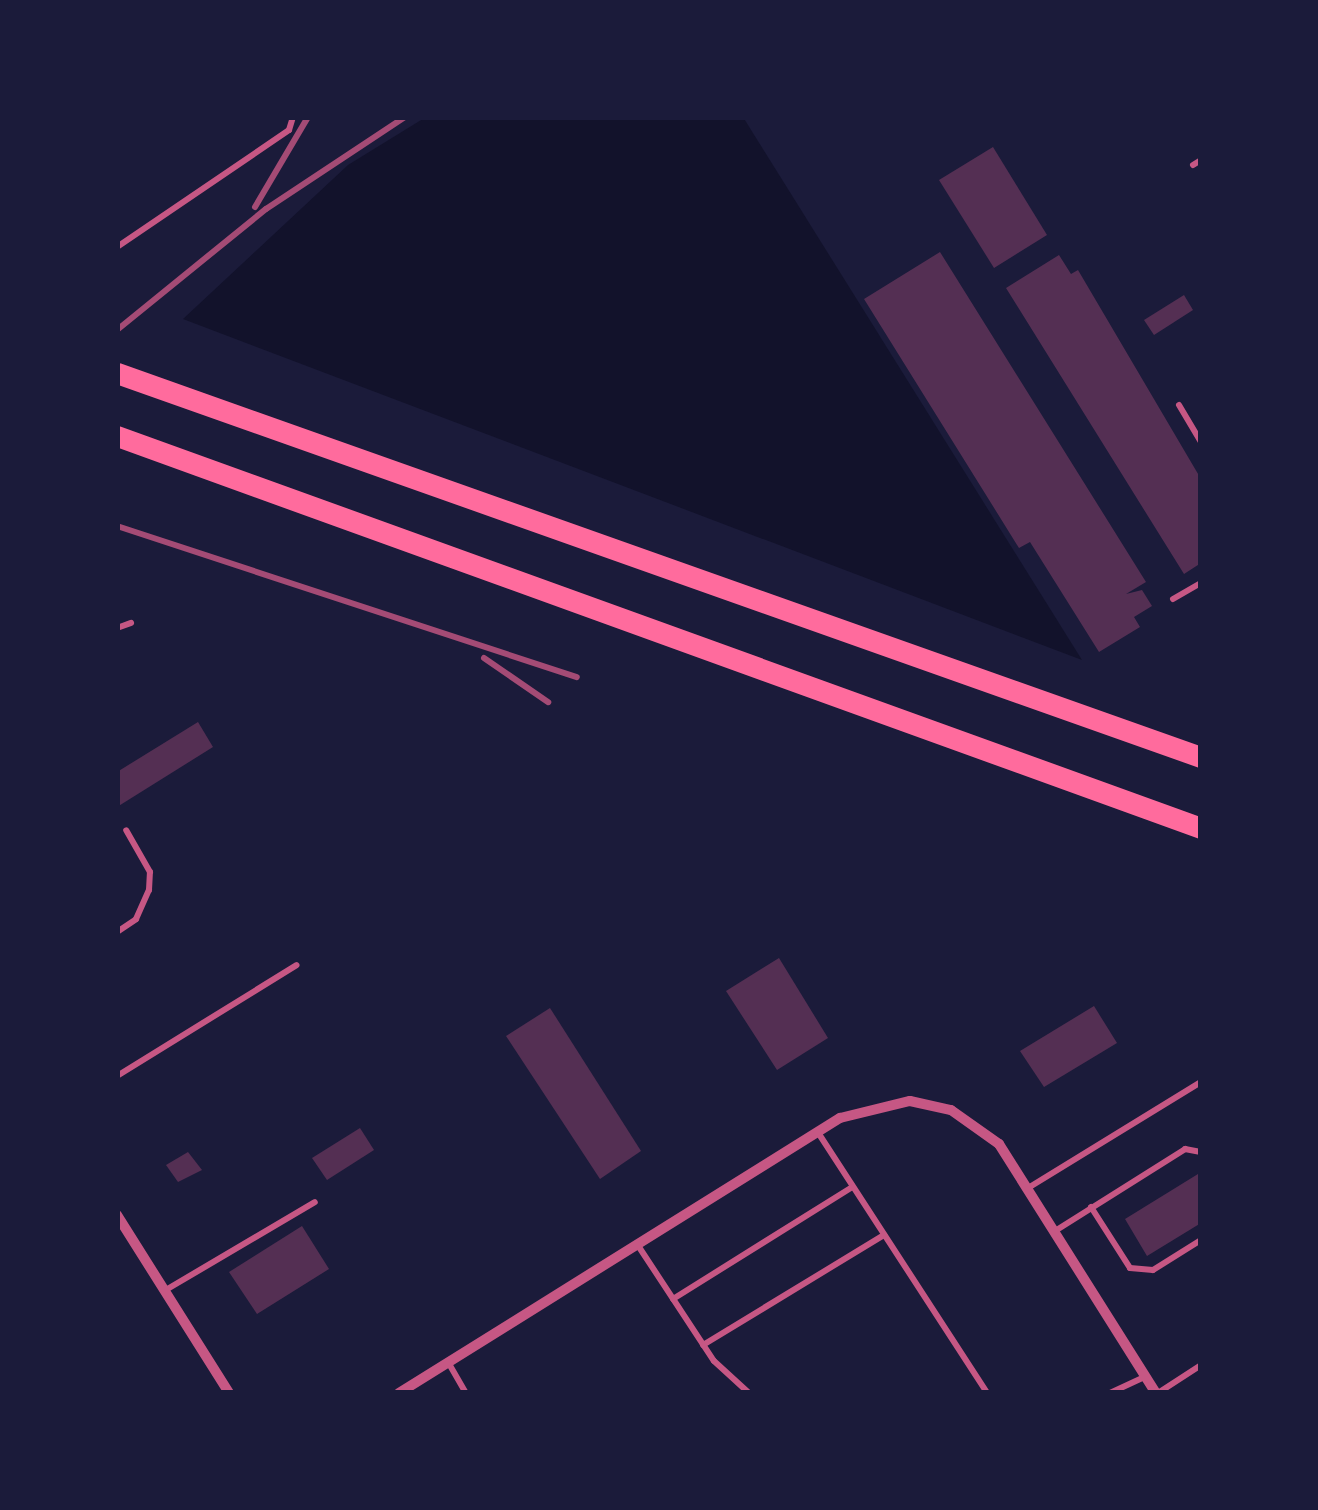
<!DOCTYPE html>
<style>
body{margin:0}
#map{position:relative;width:1318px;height:1510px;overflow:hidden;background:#1b1b3a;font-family:"Varela Round",sans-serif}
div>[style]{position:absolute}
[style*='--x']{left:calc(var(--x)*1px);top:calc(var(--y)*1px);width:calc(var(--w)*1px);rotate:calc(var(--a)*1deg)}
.water>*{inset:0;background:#12122b}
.building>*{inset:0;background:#542f53}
.service>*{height:6px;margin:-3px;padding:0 3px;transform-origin:3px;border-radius:3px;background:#c65784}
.minor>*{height:10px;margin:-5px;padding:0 5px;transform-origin:5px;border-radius:5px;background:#c65784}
.motorway>*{height:21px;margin:-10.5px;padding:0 10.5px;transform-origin:10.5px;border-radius:10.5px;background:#ff6b9d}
.rail>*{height:6px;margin:-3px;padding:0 3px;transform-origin:3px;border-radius:3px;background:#a44b75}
span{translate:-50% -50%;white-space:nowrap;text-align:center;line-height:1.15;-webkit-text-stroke:12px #1b1b3a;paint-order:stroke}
.frame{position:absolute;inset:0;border:120px solid #1b1b3a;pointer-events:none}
</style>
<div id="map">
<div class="water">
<i style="clip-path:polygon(426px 117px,743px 117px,1082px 660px,183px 319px,348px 165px)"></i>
</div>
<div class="building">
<i style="clip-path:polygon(993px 147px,1047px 235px,994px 268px,939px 180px)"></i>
<i style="clip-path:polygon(940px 252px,1146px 582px,1126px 594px,1142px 590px,1152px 606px,1134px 617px,1140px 627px,1099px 652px,1030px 542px,1019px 548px,864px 299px)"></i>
<i style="clip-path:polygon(1059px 255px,1071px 274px,1078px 270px,1201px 479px,1201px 563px,1184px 574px,1006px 288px)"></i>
<i style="clip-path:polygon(1184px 295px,1193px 310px,1154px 335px,1144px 320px)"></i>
<i style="clip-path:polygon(198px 722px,213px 747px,117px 807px,117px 772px)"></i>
<i style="clip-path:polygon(779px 958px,828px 1038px,777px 1070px,726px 991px)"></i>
<i style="clip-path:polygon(1094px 1006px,1117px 1043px,1044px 1087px,1020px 1051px)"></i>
<i style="clip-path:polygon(550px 1008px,641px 1151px,600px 1179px,506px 1036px)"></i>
<i style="clip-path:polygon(360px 1128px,374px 1150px,327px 1180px,312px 1158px)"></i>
<i style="clip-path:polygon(188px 1152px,202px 1170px,178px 1182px,166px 1165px)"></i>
<i style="clip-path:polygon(1198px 1174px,1201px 1223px,1147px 1256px,1125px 1219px)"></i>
<i style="clip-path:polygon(302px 1226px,329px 1269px,257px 1314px,229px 1272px)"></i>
</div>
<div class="service">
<i style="--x:1193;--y:165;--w:9;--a:-32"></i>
<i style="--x:117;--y:247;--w:208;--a:-34.2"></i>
<i style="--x:289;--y:130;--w:14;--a:-73"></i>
<i style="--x:1179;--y:405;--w:43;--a:59.3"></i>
<i style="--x:1173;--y:599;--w:32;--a:-30"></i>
<i style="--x:117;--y:628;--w:15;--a:-20"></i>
<i style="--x:117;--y:932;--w:23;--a:-34"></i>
<i style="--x:136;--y:919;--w:32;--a:-66"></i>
<i style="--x:149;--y:890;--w:18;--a:-87"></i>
<i style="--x:150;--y:872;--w:48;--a:-119.7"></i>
<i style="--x:117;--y:1076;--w:211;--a:-31.7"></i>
<i style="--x:819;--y:1134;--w:309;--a:57"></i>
<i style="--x:1028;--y:1188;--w:203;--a:-31.5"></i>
<i style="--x:1091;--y:1207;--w:72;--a:57.4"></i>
<i style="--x:1130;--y:1268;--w:23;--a:5"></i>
<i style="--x:1153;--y:1270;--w:57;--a:-32"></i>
<i style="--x:1055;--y:1231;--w:154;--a:-32.2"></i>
<i style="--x:1185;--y:1149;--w:16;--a:11"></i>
<i style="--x:639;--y:1247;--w:136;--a:56.7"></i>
<i style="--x:714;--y:1361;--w:47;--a:42.4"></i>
<i style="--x:164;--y:1291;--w:175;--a:-30.5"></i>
<i style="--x:673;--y:1299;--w:211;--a:-32"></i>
<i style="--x:703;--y:1345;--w:212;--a:-31.3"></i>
<i style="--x:448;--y:1362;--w:36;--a:60"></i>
<i style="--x:1110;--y:1393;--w:38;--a:-25"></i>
<i style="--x:1158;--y:1393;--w:51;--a:-33.1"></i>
</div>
<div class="minor">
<i style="--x:117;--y:1215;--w:210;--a:57.8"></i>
<i style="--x:399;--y:1393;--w:520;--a:-31.95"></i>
<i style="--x:840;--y:1118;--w:72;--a:-13.7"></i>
<i style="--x:910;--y:1101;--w:42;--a:12.4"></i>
<i style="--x:951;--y:1110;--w:59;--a:35.3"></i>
<i style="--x:999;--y:1144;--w:294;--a:57.8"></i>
</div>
<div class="motorway">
<i style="--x:117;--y:373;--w:1150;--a:19.51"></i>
<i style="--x:117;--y:436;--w:1153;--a:19.88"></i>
</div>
<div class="rail">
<i style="--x:255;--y:207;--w:104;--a:-59.5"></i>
<i style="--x:117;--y:330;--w:192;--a:-39.1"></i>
<i style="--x:266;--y:209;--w:167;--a:-33.5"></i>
<i style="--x:117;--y:526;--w:484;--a:18.2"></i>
<i style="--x:484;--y:658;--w:78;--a:34.5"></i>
</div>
<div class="frame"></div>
</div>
